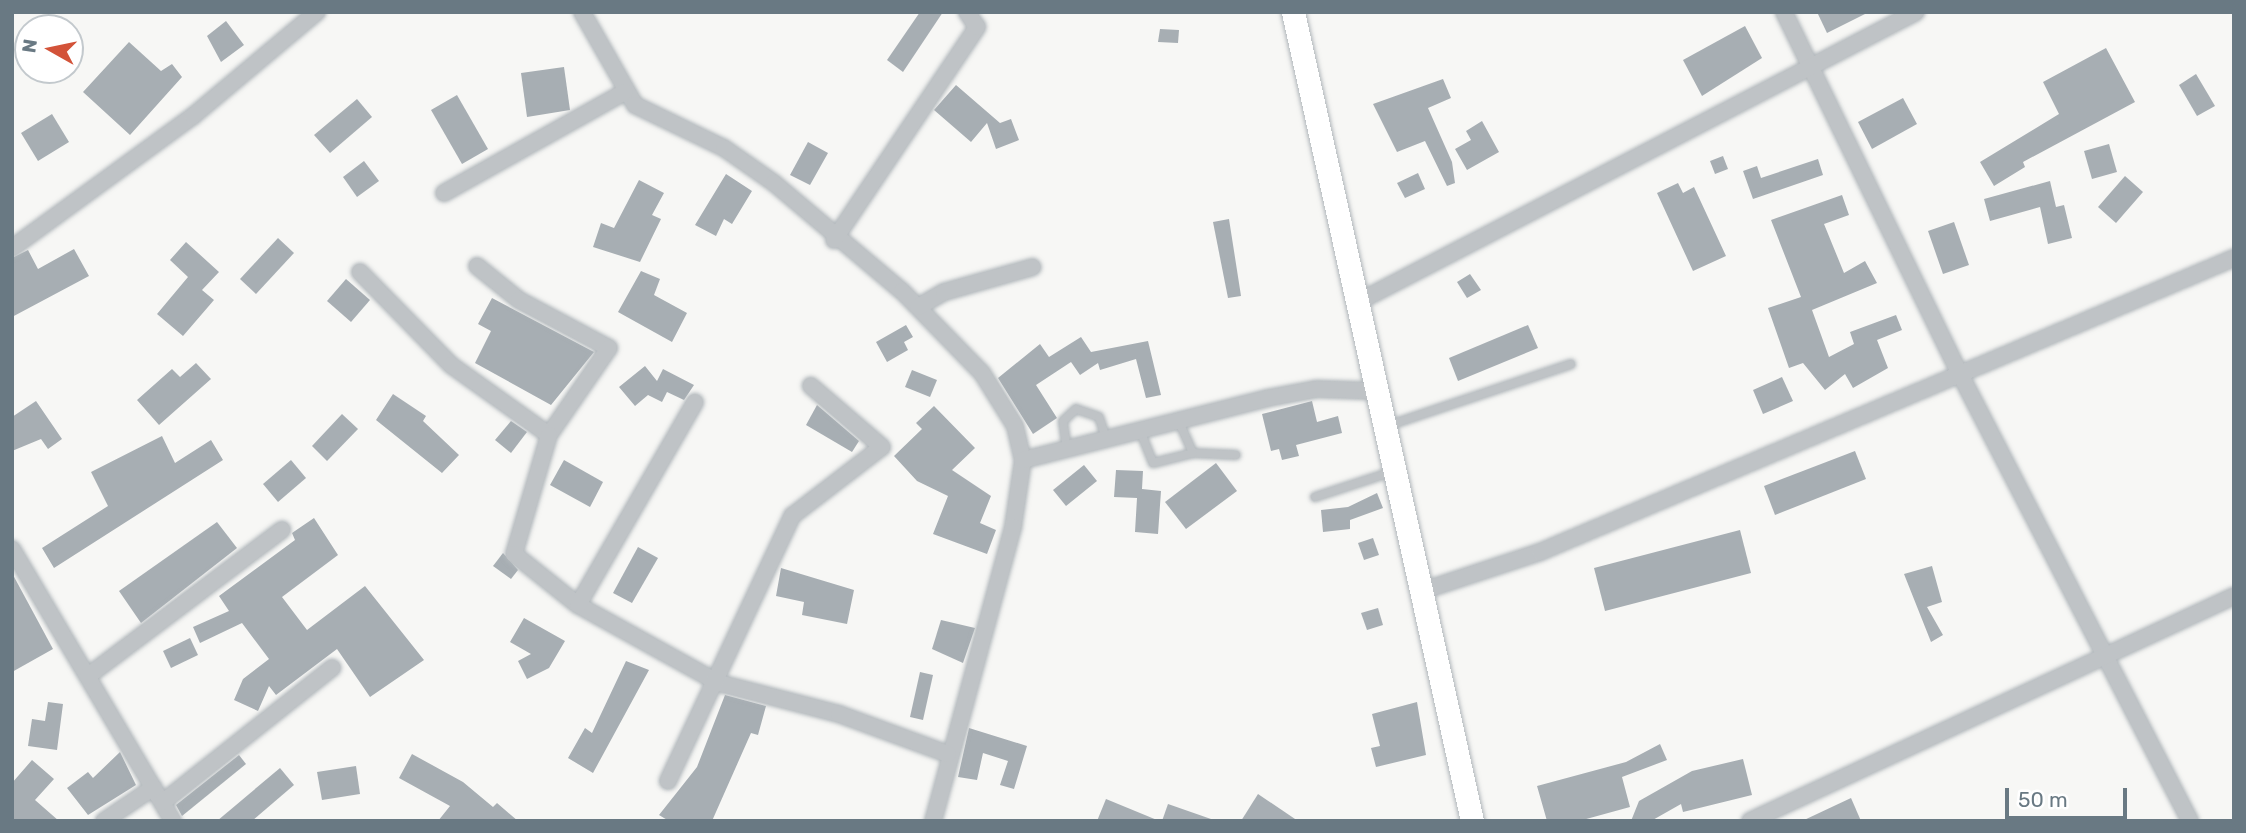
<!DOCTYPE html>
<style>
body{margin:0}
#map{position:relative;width:2246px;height:833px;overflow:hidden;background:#f7f7f5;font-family:Rubik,sans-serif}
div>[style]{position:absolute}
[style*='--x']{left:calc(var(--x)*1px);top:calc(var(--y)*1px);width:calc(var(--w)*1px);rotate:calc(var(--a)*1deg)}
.building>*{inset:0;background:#a7aeb3}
.roads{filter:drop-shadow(0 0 2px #b1b7bb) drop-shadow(0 0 2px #b1b7bb)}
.lane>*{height:8px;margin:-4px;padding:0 4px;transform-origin:4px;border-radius:4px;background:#bfc3c6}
.street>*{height:16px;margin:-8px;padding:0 8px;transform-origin:8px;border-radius:8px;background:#bfc3c6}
.secondary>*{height:23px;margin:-11.5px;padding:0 11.5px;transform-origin:11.5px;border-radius:11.5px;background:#fff}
span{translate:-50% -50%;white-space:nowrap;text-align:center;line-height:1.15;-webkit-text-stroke:7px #fff;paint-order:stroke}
.frame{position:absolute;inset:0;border:14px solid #697983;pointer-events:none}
.north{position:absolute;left:14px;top:14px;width:70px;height:70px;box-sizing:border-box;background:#fff;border:2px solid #c3c9cd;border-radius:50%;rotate:279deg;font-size:19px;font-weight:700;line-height:28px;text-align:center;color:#697983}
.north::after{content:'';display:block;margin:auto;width:24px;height:32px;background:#d35339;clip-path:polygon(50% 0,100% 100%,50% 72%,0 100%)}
.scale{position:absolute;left:2005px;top:788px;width:122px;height:32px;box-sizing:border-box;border:4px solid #697983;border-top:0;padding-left:9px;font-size:21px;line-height:24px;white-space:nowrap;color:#697983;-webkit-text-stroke:5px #fff;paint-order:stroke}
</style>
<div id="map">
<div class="building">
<i style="clip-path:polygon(920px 12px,943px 12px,903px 72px,887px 60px)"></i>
<i style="clip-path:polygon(1817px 12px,1869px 12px,1827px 33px)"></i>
<i style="clip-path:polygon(226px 21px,244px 45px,221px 62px,207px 36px)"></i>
<i style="clip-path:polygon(1745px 26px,1762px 58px,1702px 96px,1683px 60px)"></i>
<i style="clip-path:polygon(1160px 29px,1179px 30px,1178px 43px,1158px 42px)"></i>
<i style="clip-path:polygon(129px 42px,161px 71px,172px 64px,182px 77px,130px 135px,83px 92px)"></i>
<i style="clip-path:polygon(2106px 48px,2135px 102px,2023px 162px,2025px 167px,1994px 186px,1980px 162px,2059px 114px,2043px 82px)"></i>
<i style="clip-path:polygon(564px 67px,570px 110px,527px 117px,521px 73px)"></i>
<i style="clip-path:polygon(2196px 74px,2215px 106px,2197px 116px,2179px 85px)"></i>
<i style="clip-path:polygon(1443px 79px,1451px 98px,1428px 108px,1452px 162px,1455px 183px,1447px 186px,1425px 141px,1397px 152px,1373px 104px)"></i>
<i style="clip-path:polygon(956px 85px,1000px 123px,1011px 119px,1019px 140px,996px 149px,987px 123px,971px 142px,934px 110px)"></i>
<i style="clip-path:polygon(457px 95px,488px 149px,462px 164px,431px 110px)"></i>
<i style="clip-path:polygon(1903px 98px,1917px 124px,1872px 149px,1858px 122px)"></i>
<i style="clip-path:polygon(357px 99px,372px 117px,330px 153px,314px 135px)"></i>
<i style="clip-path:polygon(52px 114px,69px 142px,38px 161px,21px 133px)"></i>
<i style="clip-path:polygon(1482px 121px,1499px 152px,1467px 170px,1455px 149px,1471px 140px,1466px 131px)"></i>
<i style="clip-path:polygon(808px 142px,828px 153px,810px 185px,790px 175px)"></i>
<i style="clip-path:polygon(2109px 144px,2117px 172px,2092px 179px,2084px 151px)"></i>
<i style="clip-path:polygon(1723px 156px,1728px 169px,1715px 174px,1710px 161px)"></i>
<i style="clip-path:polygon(1818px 159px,1823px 175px,1753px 199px,1743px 171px,1757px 166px,1761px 178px)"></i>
<i style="clip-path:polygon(364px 161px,379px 181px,357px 197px,343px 177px)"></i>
<i style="clip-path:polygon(1418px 173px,1425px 189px,1405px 198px,1397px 183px)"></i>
<i style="clip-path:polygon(726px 174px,752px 191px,732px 224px,724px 219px,716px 236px,695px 225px)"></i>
<i style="clip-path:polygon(2125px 176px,2143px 192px,2116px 223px,2098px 207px)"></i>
<i style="clip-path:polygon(639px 180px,664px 193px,652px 215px,661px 219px,640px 262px,593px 247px,601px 223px,614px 228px)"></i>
<i style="clip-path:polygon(2050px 181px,2056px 207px,2064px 205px,2072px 238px,2048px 244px,2040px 207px,1990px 221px,1984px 199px)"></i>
<i style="clip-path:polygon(1678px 183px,1683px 193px,1694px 187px,1726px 256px,1693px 271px,1657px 193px)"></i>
<i style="clip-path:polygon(1842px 195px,1849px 215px,1824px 224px,1844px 273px,1865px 261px,1877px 283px,1812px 310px,1829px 357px,1854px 344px,1850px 332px,1896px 315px,1902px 330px,1877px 340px,1888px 368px,1853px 388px,1845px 374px,1825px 390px,1803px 363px,1789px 368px,1768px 308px,1801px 297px,1771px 220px)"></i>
<i style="clip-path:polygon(1229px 219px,1241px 296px,1228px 298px,1213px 222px)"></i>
<i style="clip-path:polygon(1954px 222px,1969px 265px,1943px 274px,1928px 231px)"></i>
<i style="clip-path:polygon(278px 238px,294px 253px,256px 294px,240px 279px)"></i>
<i style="clip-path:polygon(186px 242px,219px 272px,202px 290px,214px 300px,183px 336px,157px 314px,188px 277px,170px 260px)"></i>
<i style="clip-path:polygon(74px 249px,89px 276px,12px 317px,12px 258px,28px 250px,38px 269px)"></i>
<i style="clip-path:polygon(641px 271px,660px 279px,654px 295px,687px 313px,672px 342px,618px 312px)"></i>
<i style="clip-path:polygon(1470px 274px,1481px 290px,1467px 298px,1457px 282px)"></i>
<i style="clip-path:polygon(346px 279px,370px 300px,351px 322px,327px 301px)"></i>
<i style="clip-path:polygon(492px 298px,594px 352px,551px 405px,475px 363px,491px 331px,478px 324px)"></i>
<i style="clip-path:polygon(906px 325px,913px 337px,904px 342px,908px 350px,887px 362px,876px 342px)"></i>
<i style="clip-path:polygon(1528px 325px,1538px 348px,1458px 381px,1449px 358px)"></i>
<i style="clip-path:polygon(1081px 337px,1091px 352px,1148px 341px,1161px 395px,1146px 398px,1136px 359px,1100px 370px,1098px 363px,1080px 375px,1071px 362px,1036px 385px,1057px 418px,1033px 434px,998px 378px,1040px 344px,1049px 357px)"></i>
<i style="clip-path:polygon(196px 363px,211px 379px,159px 425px,137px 400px,172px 369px,180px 377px)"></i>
<i style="clip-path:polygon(645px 366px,657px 381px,663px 369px,694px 385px,684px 400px,667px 392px,662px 402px,648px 395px,635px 406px,619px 387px)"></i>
<i style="clip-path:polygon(912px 370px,937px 380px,930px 397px,905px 387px)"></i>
<i style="clip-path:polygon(1782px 377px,1793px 401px,1763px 414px,1753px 390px)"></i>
<i style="clip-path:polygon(393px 394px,426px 416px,423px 421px,459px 455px,442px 473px,376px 420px)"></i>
<i style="clip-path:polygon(36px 401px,62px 439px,48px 449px,41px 439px,12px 451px,12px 417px)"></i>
<i style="clip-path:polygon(1312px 401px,1317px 422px,1338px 416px,1342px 433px,1296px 445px,1299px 456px,1282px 460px,1279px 449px,1271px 451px,1262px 414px)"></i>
<i style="clip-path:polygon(817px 405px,859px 441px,852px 452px,806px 425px)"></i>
<i style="clip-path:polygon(934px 406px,975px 448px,952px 470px,991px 496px,980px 523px,996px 530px,987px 554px,933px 534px,948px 496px,917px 481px,894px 456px,922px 429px,916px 423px)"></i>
<i style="clip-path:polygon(342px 414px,358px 429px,327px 461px,312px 446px)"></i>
<i style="clip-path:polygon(511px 421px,527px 432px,511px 453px,495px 440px)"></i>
<i style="clip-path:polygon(162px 436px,175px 463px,211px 440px,223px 460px,54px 568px,42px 548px,108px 506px,91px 472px)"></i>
<i style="clip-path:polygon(1855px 451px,1866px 479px,1775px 515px,1764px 486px)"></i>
<i style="clip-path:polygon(291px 460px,306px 478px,278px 502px,263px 484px)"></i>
<i style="clip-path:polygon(564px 460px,603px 482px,590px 507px,550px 485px)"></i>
<i style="clip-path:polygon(1216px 463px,1237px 491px,1186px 529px,1165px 502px)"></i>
<i style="clip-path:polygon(1084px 465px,1097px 481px,1066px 506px,1053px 490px)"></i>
<i style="clip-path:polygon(1116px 470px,1143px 471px,1142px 489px,1161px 491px,1158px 534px,1135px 532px,1137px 498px,1114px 497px)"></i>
<i style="clip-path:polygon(1377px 493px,1383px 508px,1350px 520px,1350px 529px,1323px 532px,1321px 510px,1348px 507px)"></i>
<i style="clip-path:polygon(314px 518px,338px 555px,282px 597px,307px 630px,365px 586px,424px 660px,370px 697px,337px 649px,276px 695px,269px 686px,258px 711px,234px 700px,243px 679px,269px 659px,242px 623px,200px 643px,193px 627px,229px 611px,219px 596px,295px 540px,292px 533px)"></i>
<i style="clip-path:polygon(217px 522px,237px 548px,141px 623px,119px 591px)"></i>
<i style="clip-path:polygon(1740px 530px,1751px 573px,1605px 611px,1594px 568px)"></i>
<i style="clip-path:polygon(1373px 538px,1379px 555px,1364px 560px,1358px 543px)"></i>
<i style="clip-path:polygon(638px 547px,658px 558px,632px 603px,613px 593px)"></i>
<i style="clip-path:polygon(503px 553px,518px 570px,511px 579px,493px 566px)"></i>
<i style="clip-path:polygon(1932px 566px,1942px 602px,1927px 607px,1943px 635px,1931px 642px,1904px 574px)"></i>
<i style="clip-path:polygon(781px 568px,854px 590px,847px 624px,802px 615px,804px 602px,776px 596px)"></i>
<i style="clip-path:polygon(12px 573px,53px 649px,12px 672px)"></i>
<i style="clip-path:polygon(1378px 608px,1383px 625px,1367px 630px,1361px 613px)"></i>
<i style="clip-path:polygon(524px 618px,565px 641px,549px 668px,527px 679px,518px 661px,531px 654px,510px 642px)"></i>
<i style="clip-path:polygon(941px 620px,975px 628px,963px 663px,932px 649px)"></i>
<i style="clip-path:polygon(190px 638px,198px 655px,171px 668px,163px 651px)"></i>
<i style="clip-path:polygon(626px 661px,649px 670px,593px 773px,568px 758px,585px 728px,592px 733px)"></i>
<i style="clip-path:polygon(920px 672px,933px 675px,923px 720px,910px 717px)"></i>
<i style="clip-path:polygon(725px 695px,766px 706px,758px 735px,751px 733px,712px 821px,669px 821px,659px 815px,697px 767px)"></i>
<i style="clip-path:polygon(48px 702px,63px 704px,57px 750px,28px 746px,32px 719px,45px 721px)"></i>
<i style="clip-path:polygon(1417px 702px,1426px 755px,1376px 767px,1371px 748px,1380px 746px,1372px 714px)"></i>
<i style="clip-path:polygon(969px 728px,1027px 746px,1014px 789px,1000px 785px,1008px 761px,983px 753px,977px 780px,958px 777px)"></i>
<i style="clip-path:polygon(1660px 744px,1667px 760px,1622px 777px,1630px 807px,1579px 821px,1547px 821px,1537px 786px,1626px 762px)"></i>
<i style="clip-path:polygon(120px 752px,136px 785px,88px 815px,67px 788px,88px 772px,93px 778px)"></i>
<i style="clip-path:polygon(412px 754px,463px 782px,493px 807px,497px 803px,518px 821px,438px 821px,450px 806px,399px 778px)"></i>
<i style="clip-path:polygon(239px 755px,246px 764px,182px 816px,176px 805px)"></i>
<i style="clip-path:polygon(1743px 759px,1752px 795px,1683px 812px,1681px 804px,1651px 821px,1631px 821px,1639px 801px,1692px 771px)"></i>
<i style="clip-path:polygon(32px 760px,54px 779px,35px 800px,59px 821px,12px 821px,12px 783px)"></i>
<i style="clip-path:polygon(356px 766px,360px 794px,322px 800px,317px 772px)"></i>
<i style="clip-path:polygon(280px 768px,294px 785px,252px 821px,217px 821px)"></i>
<i style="clip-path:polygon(1258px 794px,1298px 821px,1241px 821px)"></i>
<i style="clip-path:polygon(1851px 798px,1861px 821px,1802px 821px)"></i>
<i style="clip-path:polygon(1106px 799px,1157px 820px,1157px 821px,1097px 821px)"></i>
<i style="clip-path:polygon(1168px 804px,1211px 819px,1211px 821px,1162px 821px)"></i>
</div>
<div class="roads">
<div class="lane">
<i style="--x:1180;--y:424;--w:32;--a:66"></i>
<i style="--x:1193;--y:453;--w:43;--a:2.7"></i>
<i style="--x:1387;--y:426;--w:194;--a:-18.6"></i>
<i style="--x:1141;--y:433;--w:32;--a:68"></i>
<i style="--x:1153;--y:463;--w:41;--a:-14"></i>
<i style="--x:1067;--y:450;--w:29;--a:-98"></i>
<i style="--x:1063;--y:421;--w:18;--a:-43"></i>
<i style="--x:1076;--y:409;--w:24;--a:19"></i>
<i style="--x:1099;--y:417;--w:25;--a:72"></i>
<i style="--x:1315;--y:497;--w:80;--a:-18.2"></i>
</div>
<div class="street">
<i style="--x:582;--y:12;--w:107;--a:60.3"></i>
<i style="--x:635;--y:105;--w:99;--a:25.8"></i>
<i style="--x:724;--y:148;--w:61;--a:35"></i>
<i style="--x:774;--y:183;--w:167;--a:40.2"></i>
<i style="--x:902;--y:291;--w:115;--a:45.7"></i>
<i style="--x:982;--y:373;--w:62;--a:58.1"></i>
<i style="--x:1015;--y:426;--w:35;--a:77"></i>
<i style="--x:1023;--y:460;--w:68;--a:98.5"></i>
<i style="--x:1013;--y:527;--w:305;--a:105.2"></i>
<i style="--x:1784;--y:12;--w:403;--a:64.1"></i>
<i style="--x:1960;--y:374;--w:503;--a:62.77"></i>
<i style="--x:444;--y:193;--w:207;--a:-29.2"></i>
<i style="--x:834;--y:240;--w:257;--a:-56.1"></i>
<i style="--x:977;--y:27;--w:18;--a:-124"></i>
<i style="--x:12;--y:248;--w:224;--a:-36.1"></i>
<i style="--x:193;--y:116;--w:162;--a:-40"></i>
<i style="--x:477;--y:266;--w:54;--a:39"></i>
<i style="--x:519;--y:300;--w:102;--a:28.1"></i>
<i style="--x:609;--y:348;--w:106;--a:124.6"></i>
<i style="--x:360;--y:272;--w:130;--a:45.6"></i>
<i style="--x:451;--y:365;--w:120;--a:35.5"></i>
<i style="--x:549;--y:435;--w:124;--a:106.4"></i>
<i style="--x:514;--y:554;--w:82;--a:38.6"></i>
<i style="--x:578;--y:605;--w:161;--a:29"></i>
<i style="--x:719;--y:683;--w:124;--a:14.5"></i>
<i style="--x:839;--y:714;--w:116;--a:20.2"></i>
<i style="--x:1356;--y:303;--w:631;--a:-27.46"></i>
<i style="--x:918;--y:307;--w:30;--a:-30"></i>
<i style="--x:944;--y:292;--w:92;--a:-15.7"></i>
<i style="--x:1023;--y:460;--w:253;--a:-14.2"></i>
<i style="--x:1268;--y:398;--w:50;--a:-10.4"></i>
<i style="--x:1317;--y:389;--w:59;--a:1.9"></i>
<i style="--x:12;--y:549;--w:316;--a:59.4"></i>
<i style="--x:1419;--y:592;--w:127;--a:-18.3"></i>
<i style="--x:1540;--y:552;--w:754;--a:-22.96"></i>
<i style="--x:578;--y:605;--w:234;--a:-60"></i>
<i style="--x:88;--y:676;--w:243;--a:-37"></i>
<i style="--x:668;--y:781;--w:293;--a:-64.9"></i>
<i style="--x:792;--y:516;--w:113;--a:-37.5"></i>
<i style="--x:882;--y:447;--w:94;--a:-139.3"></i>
<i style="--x:163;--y:802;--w:216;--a:-38.4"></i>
<i style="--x:104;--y:821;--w:60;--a:-34.2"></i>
<i style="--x:1750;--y:821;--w:534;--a:-24.93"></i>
</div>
<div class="secondary">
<i style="--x:1293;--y:12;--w:829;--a:77.52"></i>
</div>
</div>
<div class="frame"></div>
<div class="north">N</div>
<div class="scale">50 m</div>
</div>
